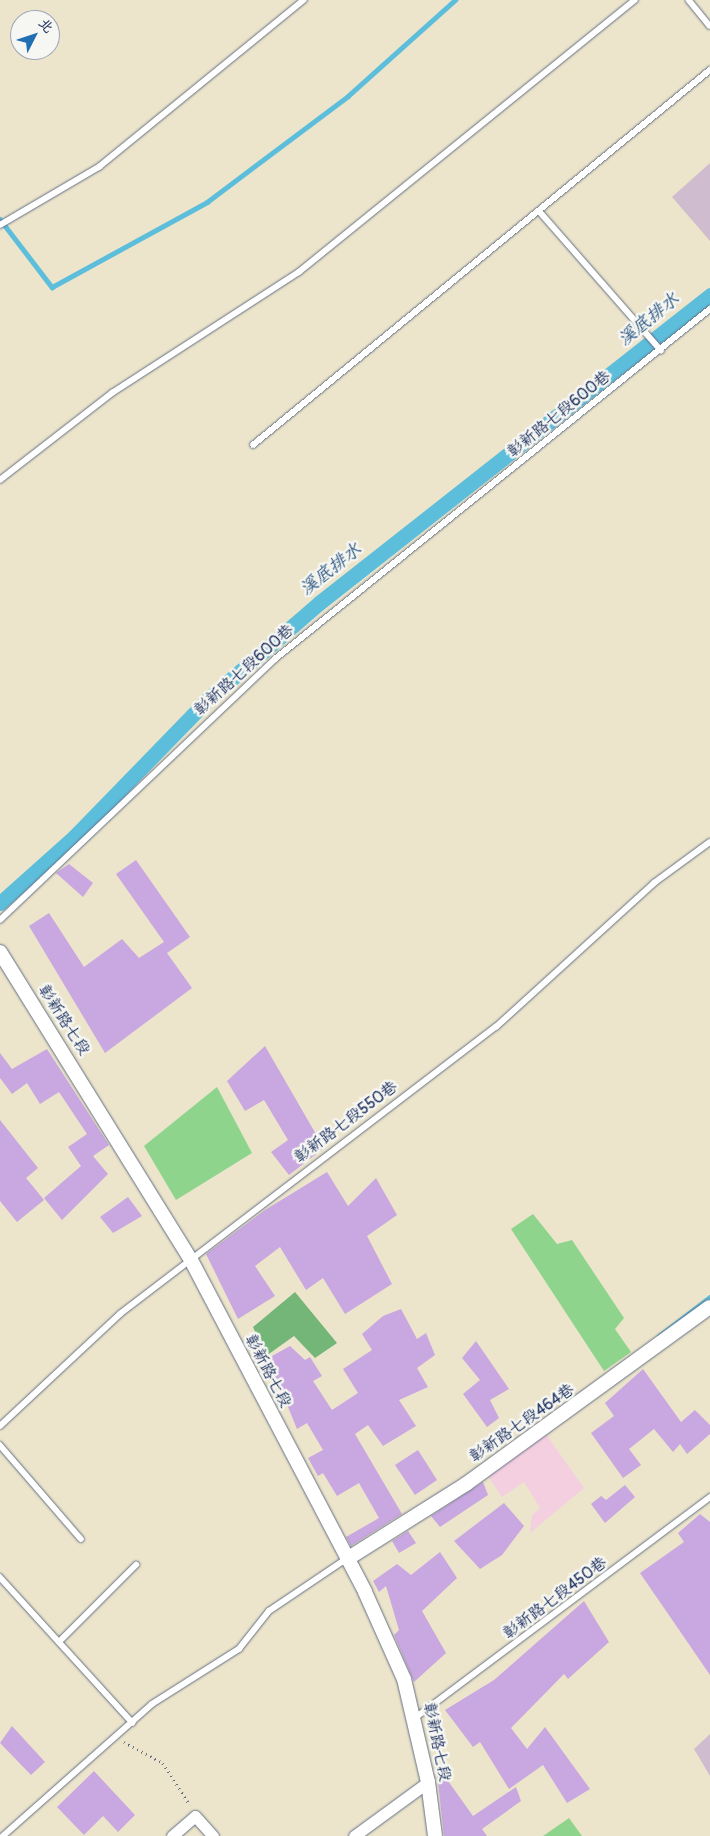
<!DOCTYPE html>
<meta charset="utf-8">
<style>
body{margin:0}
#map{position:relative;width:710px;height:1836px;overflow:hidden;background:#ece5cb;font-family:Pangolin,"LXGW WenKai TC",sans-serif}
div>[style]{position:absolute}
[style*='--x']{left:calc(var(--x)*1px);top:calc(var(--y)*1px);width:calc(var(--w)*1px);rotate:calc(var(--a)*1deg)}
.built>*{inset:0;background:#f3cfe0}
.industrial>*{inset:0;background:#cfbdcf}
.green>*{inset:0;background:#8fd48d}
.forest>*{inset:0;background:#73b678}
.stream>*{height:4.5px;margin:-2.25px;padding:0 2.25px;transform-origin:2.25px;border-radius:2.25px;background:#5dbedc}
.canal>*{height:15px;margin:-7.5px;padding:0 7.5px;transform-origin:7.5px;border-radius:7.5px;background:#5dbedc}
.building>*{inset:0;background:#c9a7e0}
.path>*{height:2.5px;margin-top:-1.25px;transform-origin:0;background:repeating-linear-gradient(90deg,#646f84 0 1px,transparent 0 5px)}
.roads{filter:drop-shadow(0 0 1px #646f84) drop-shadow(0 0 1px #646f84)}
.service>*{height:5.5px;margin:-2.75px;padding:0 2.75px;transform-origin:2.75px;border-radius:2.75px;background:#fff}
.minor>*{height:11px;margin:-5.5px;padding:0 5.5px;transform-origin:5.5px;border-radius:5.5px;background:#fff}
.tertiary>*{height:14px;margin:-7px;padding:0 7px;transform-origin:7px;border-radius:7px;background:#fff}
span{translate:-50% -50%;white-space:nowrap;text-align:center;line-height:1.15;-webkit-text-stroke:5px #f6f6f2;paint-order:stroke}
.street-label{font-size:16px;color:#1b2f5e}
.water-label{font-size:18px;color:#2f5a84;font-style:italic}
.north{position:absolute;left:10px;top:10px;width:50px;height:50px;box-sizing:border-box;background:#f6f6f2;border:1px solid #9ea6b7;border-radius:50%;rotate:49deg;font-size:14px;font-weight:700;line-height:20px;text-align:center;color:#1b2f5e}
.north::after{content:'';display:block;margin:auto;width:18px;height:22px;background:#1f6fb2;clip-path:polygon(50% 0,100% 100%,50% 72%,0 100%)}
</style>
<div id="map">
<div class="built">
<i style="clip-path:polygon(546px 1434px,584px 1488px,530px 1533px,532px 1515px,540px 1508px,524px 1482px,502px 1497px,488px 1476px)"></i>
</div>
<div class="industrial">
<i style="clip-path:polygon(710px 163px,710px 241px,672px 197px)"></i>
<i style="clip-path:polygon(710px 1734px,710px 1776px,694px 1749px)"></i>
</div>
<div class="green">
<i style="clip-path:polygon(217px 1087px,252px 1153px,176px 1200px,144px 1146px)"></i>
<i style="clip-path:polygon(533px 1214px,557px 1244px,572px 1240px,624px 1318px,615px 1329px,631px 1352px,604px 1371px,511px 1229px)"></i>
<i style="clip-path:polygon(569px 1818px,582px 1836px,543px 1836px)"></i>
</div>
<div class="forest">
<i style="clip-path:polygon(295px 1292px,337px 1343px,315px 1358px,294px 1336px,266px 1356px,253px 1327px)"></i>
</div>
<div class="stream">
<i style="--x:0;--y:219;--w:86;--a:52.6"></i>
<i style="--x:52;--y:287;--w:177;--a:-28.7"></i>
<i style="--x:207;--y:202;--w:176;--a:-36.9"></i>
<i style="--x:348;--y:96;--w:144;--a:-41.9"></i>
<i style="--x:659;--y:1336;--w:64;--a:-37.4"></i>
</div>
<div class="canal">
<i style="--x:0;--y:903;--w:99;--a:-41.7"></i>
<i style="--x:74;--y:837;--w:191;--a:-45.8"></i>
<i style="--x:207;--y:700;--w:148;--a:-40.9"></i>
<i style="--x:319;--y:603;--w:498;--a:-38.2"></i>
</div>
<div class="building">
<i style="clip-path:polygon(136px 860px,190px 937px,167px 953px,192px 988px,105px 1053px,29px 926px,49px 913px,84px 967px,122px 939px,139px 958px,164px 942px,116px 874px)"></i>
<i style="clip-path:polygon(69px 864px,93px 883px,83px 897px,56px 873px)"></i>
<i style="clip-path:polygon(265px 1046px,324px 1148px,289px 1175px,271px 1152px,288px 1140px,264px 1100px,245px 1111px,227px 1081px)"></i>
<i style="clip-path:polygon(47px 1049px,109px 1145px,93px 1156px,108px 1174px,62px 1220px,44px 1198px,81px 1166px,68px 1147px,87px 1134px,59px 1092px,40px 1104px,27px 1083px,12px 1094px,0 1078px,0 1053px,12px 1069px)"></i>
<i style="clip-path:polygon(0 1120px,38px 1168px,26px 1178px,44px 1200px,17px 1222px,0 1201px)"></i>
<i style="clip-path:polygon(327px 1172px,348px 1206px,376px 1178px,397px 1215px,367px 1236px,392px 1284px,345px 1314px,323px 1278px,306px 1290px,280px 1247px,255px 1266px,275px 1296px,238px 1319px,206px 1254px,265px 1210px)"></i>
<i style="clip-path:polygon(128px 1197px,142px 1216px,113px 1233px,100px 1217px)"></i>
<i style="clip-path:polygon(401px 1309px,417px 1339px,426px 1333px,435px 1355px,417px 1368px,428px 1387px,399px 1400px,416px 1426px,383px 1446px,368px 1425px,355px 1434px,402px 1514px,351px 1546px,346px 1537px,379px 1518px,359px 1483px,337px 1496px,323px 1473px,318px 1476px,308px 1458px,323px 1450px,307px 1423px,297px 1429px,286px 1402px,289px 1400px,275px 1376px,270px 1379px,263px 1361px,290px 1346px,305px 1360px,310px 1357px,322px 1376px,313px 1381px,332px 1410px,358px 1393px,343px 1369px,372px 1350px,362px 1334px,383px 1316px)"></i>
<i style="clip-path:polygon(476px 1341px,509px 1389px,490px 1400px,499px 1418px,487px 1427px,463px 1394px,480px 1380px,462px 1358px)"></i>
<i style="clip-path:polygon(643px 1369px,681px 1422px,695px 1410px,710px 1425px,710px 1434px,687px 1454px,680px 1444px,673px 1452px,654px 1429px,629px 1449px,641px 1465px,623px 1478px,591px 1433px,614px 1416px,605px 1403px)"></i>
<i style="clip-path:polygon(418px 1450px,437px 1480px,415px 1495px,395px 1465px)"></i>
<i style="clip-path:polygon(483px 1482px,488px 1495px,440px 1527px,431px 1516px)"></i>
<i style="clip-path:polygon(625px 1485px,635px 1497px,605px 1523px,591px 1504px,601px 1496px,606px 1500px)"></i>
<i style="clip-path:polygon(504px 1503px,524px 1526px,502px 1555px,480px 1569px,454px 1541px)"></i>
<i style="clip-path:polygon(700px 1514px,710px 1522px,710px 1675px,640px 1573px,684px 1542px,678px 1533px)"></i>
<i style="clip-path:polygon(408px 1531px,416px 1543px,399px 1553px,392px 1541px)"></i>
<i style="clip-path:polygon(440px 1552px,457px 1578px,422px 1611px,446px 1653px,414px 1682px,394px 1635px,399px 1630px,386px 1586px,379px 1592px,373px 1581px,397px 1564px,411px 1575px)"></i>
<i style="clip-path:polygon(584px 1601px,609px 1642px,568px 1679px,564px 1674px,511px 1728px,527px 1749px,545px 1727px,590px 1789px,567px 1803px,543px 1765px,509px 1789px,480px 1742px,473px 1747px,445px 1710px,494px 1680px)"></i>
<i style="clip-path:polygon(12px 1726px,45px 1762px,31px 1775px,0 1743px)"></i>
<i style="clip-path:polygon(436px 1764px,473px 1816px,516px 1787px,521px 1801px,482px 1829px,487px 1836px,444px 1836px)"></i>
<i style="clip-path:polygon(94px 1771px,135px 1815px,118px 1832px,103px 1816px,84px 1835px,57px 1807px)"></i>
</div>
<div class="path">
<i style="--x:124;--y:1742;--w:44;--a:28.3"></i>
<i style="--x:163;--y:1763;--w:50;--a:57.3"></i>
</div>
<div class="roads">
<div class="service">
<i style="--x:689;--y:0;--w:33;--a:51"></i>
<i style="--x:540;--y:212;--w:184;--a:48.8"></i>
<i style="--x:0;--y:225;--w:115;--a:-30.4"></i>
<i style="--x:99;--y:167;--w:264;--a:-39.2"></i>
<i style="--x:253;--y:445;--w:591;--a:-39.37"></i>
<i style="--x:0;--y:480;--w:142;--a:-37.8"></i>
<i style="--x:112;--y:393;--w:223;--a:-32.9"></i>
<i style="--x:299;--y:272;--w:432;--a:-39"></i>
<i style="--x:0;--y:920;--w:379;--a:-43.5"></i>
<i style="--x:275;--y:659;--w:558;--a:-38.82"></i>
<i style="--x:0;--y:1426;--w:164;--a:-43"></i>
<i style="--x:120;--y:1314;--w:473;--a:-37.4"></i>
<i style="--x:496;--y:1027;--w:214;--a:-42.3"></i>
<i style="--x:654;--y:883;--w:69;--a:-36.2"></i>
<i style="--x:0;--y:1445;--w:124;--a:49.2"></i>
<i style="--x:0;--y:1577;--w:197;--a:47.7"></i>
<i style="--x:59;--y:1642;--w:109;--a:-45"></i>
<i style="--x:415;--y:1718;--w:369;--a:-36.8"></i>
<i style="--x:3;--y:1836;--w:199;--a:-41.5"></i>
<i style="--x:152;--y:1704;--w:103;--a:-32.3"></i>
<i style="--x:239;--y:1649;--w:48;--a:-51.7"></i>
<i style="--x:269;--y:1611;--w:93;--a:-34"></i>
</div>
<div class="minor">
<i style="--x:172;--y:1836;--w:30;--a:-41"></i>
<i style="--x:195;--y:1816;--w:27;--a:48"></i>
<i style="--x:354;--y:1836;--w:92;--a:-36.1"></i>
</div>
<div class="tertiary">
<i style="--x:0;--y:952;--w:362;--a:58.2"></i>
<i style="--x:191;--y:1260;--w:375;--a:62.3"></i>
<i style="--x:365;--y:1592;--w:95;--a:65.9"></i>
<i style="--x:404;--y:1679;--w:106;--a:76.9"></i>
<i style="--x:428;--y:1782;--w:54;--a:82.6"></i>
<i style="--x:347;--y:1559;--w:141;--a:-32.2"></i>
<i style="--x:466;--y:1484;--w:301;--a:-36"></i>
</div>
</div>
<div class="street-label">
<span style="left:559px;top:414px;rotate:-39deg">彰新路七段600巷</span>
<span style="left:244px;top:670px;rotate:-42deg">彰新路七段600巷</span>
<span style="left:64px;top:1020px;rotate:57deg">彰新路七段</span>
<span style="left:346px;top:1122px;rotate:-37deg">彰新路七段550巷</span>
<span style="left:268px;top:1371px;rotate:62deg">彰新路七段</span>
<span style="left:522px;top:1423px;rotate:-35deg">彰新路七段464巷</span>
<span style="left:555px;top:1598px;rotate:-37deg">彰新路七段450巷</span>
<span style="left:437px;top:1742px;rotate:78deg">彰新路七段</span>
</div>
<div class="water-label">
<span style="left:649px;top:320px;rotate:-39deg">溪底排水</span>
<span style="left:331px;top:570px;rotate:-38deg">溪底排水</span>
</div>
<div class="north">北</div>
</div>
